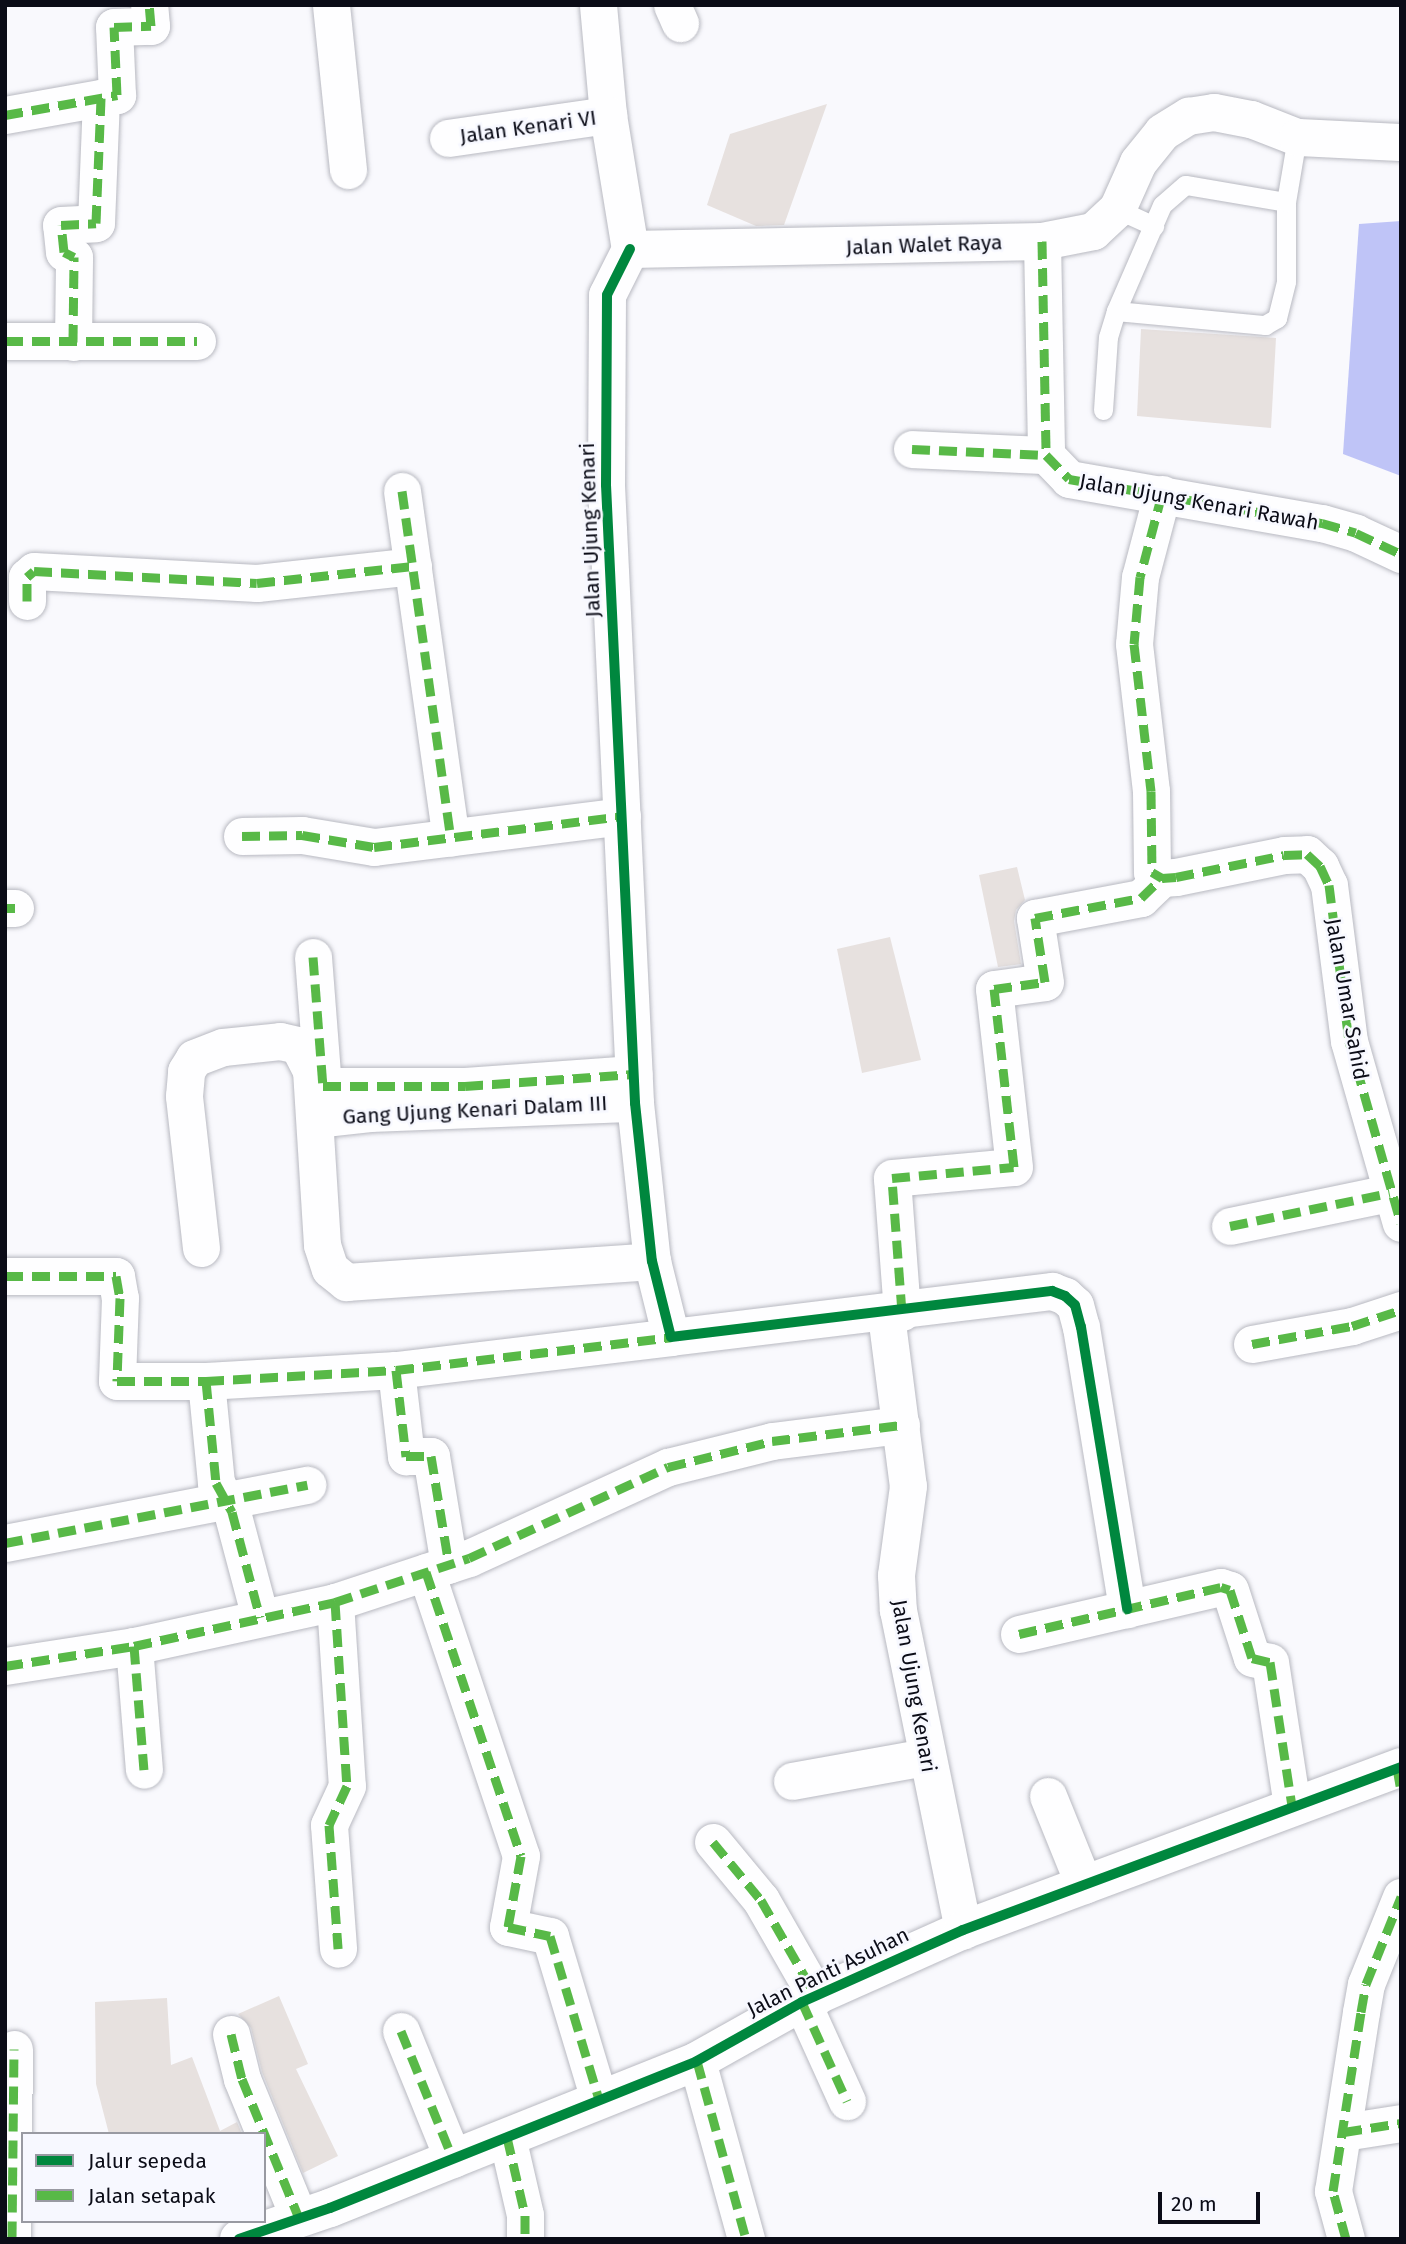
<!DOCTYPE html>
<style>
body{margin:0}
#map{position:relative;width:1406px;height:2244px;overflow:hidden;background:#f9f9fd;font-family:"Fira Sans",sans-serif}
div>[style]{position:absolute}
[style*='--x']{left:calc(var(--x)*1px);top:calc(var(--y)*1px);width:calc(var(--w)*1px);rotate:calc(var(--a)*1deg)}
.water>*{inset:0;background:#bfc4f7}
.building>*{inset:0;background:#e7e1df}
.roads{filter:drop-shadow(0 0 2px #b8b9c1) drop-shadow(0 0 2px #b8b9c1)}
.lane>*{height:19px;margin:-9.5px;padding:0 9.5px;transform-origin:9.5px;border-radius:9.5px;background:#fefeff}
.street>*{height:37px;margin:-18.5px;padding:0 18.5px;transform-origin:18.5px;border-radius:18.5px;background:#fefeff}
.secondary>*{height:38px;margin:-19px;padding:0 19px;transform-origin:19px;border-radius:19px;background:#fefeff}
.quiet>*{height:9px;margin-top:-4.5px;transform-origin:0;background:repeating-linear-gradient(90deg,#58b947 0 18px,transparent 0 27px)}
.cycleway>*{height:10px;margin:-5px;padding:0 5px;transform-origin:5px;border-radius:5px;background:#00873e}
span{translate:-50% -50%;white-space:nowrap;text-align:center;line-height:1.15;-webkit-text-stroke:5px #f7f8ff;paint-order:stroke}
.street-label{font-size:21px;color:#0b0c17}
.frame{position:absolute;inset:0;border:7px solid #0b0c17;pointer-events:none}
.legend{position:absolute;left:21px;top:2132px;width:245px;height:91px;box-sizing:border-box;background:#f7f8ff;border:2px solid #999aa2;margin:0;padding:9px 12px;list-style:none;font-size:21px;color:#0b0c17}
.legend li{display:flex;align-items:center;gap:14px;height:35px}
.legend b{width:35px;border:2px solid #999aa2}
.scale{position:absolute;left:1158px;top:2192px;width:102px;height:32px;box-sizing:border-box;border:4px solid #0b0c17;border-top:0;padding-left:9px;font-size:21px;line-height:24px;white-space:nowrap;color:#0b0c17;-webkit-text-stroke:5px #f7f8ff;paint-order:stroke}
</style>
<div id="map">
<div class="water">
<i style="clip-path:polygon(1401px 221px,1401px 476px,1343px 454px,1359px 224px)"></i>
</div>
<div class="building">
<i style="clip-path:polygon(827px 104px,784px 225px,756px 226px,707px 205px,730px 134px)"></i>
<i style="clip-path:polygon(1141px 329px,1276px 338px,1271px 428px,1137px 416px)"></i>
<i style="clip-path:polygon(1017px 867px,1025px 900px,1016px 910px,1014px 921px,1021px 964px,998px 967px,979px 875px)"></i>
<i style="clip-path:polygon(890px 937px,921px 1060px,862px 1073px,837px 949px)"></i>
<i style="clip-path:polygon(279px 1996px,308px 2064px,296px 2069px,338px 2156px,303px 2173px,262px 2072px,251px 2028px,238px 2014px)"></i>
<i style="clip-path:polygon(167px 1998px,171px 2065px,192px 2057px,220px 2131px,237px 2122px,242px 2134px,109px 2134px,96px 2084px,95px 2002px)"></i>
</div>
<div class="roads">
<div class="lane">
<i style="--x:1286;--y:202;--w:102;--a:-170.4"></i>
<i style="--x:1185;--y:185;--w:30;--a:139"></i>
<i style="--x:1162;--y:205;--w:116;--a:113.5"></i>
<i style="--x:1116;--y:311;--w:150;--a:5.4"></i>
<i style="--x:1265;--y:325;--w:14;--a:-30"></i>
<i style="--x:1277;--y:318;--w:38;--a:-76"></i>
<i style="--x:1286;--y:281;--w:79;--a:-90"></i>
<i style="--x:1286;--y:202;--w:66;--a:-80.4"></i>
<i style="--x:1117;--y:209;--w:41;--a:24.7"></i>
<i style="--x:1103;--y:410;--w:73;--a:-86.1"></i>
<i style="--x:1108;--y:337;--w:27;--a:-73"></i>
</div>
<div class="street">
<i style="--x:331;--y:5;--w:166;--a:84.1"></i>
<i style="--x:598;--y:5;--w:110;--a:84.8"></i>
<i style="--x:608;--y:115;--w:136;--a:80.7"></i>
<i style="--x:672;--y:5;--w:20;--a:66"></i>
<i style="--x:5;--y:115;--w:114;--a:-10.1"></i>
<i style="--x:117;--y:95;--w:68;--a:-92.5"></i>
<i style="--x:114;--y:27;--w:37;--a:-2"></i>
<i style="--x:151;--y:26;--w:21;--a:-95"></i>
<i style="--x:448;--y:138;--w:162;--a:-8.2"></i>
<i style="--x:1042;--y:241;--w:214;--a:88.9"></i>
<i style="--x:1046;--y:455;--w:33;--a:46"></i>
<i style="--x:1069;--y:479;--w:257;--a:9.9"></i>
<i style="--x:1322;--y:523;--w:35;--a:16"></i>
<i style="--x:1356;--y:533;--w:50;--a:25"></i>
<i style="--x:630;--y:249;--w:51;--a:116.6"></i>
<i style="--x:607;--y:295;--w:190;--a:90.3"></i>
<i style="--x:606;--y:485;--w:619;--a:87.31"></i>
<i style="--x:635;--y:1103;--w:159;--a:83.9"></i>
<i style="--x:652;--y:1261;--w:78;--a:76"></i>
<i style="--x:671;--y:1337;--w:384;--a:-6.9"></i>
<i style="--x:1052;--y:1291;--w:14;--a:21"></i>
<i style="--x:1065;--y:1296;--w:13;--a:42"></i>
<i style="--x:1075;--y:1305;--w:23;--a:75"></i>
<i style="--x:1081;--y:1327;--w:286;--a:80.7"></i>
<i style="--x:630;--y:249;--w:412;--a:-1.1"></i>
<i style="--x:1042;--y:241;--w:52;--a:-11.1"></i>
<i style="--x:1093;--y:231;--w:33;--a:-43"></i>
<i style="--x:1117;--y:209;--w:51;--a:-65.9"></i>
<i style="--x:1138;--y:162;--w:38;--a:-51"></i>
<i style="--x:1162;--y:132;--w:31;--a:-32"></i>
<i style="--x:1188;--y:116;--w:26;--a:-9"></i>
<i style="--x:1214;--y:112;--w:38;--a:11"></i>
<i style="--x:1251;--y:119;--w:49;--a:21.4"></i>
<i style="--x:1297;--y:137;--w:104;--a:2.8"></i>
<i style="--x:5;--y:341;--w:192;--a:0"></i>
<i style="--x:73;--y:342;--w:85;--a:-89.3"></i>
<i style="--x:74;--y:257;--w:11;--a:-153"></i>
<i style="--x:64;--y:252;--w:27;--a:-96"></i>
<i style="--x:61;--y:225;--w:35;--a:-3"></i>
<i style="--x:96;--y:223;--w:125;--a:-87.7"></i>
<i style="--x:912;--y:449;--w:134;--a:2.6"></i>
<i style="--x:402;--y:491;--w:350;--a:82"></i>
<i style="--x:1162;--y:494;--w:86;--a:104.8"></i>
<i style="--x:1140;--y:577;--w:67;--a:95.1"></i>
<i style="--x:1134;--y:644;--w:148;--a:83.4"></i>
<i style="--x:1151;--y:791;--w:81;--a:89.3"></i>
<i style="--x:1152;--y:872;--w:12;--a:31"></i>
<i style="--x:1162;--y:878;--w:14;--a:-4"></i>
<i style="--x:1176;--y:877;--w:110;--a:-11.5"></i>
<i style="--x:1284;--y:855;--w:23;--a:-2"></i>
<i style="--x:1307;--y:854;--w:18;--a:43"></i>
<i style="--x:1320;--y:866;--w:21;--a:65"></i>
<i style="--x:1329;--y:885;--w:157;--a:82.7"></i>
<i style="--x:1349;--y:1041;--w:189;--a:74.1"></i>
<i style="--x:27;--y:601;--w:24;--a:-90"></i>
<i style="--x:27;--y:577;--w:9;--a:-41"></i>
<i style="--x:34;--y:571;--w:223;--a:3.1"></i>
<i style="--x:257;--y:583;--w:157;--a:-6.2"></i>
<i style="--x:242;--y:836;--w:60;--a:-1"></i>
<i style="--x:302;--y:835;--w:73;--a:9.5"></i>
<i style="--x:374;--y:847;--w:250;--a:-7.1"></i>
<i style="--x:5;--y:908;--w:10;--a:0"></i>
<i style="--x:313;--y:957;--w:129;--a:85.6"></i>
<i style="--x:323;--y:1086;--w:142;--a:0"></i>
<i style="--x:465;--y:1086;--w:169;--a:-4.1"></i>
<i style="--x:315;--y:1119;--w:55;--a:-6.2"></i>
<i style="--x:370;--y:1113;--w:265;--a:-2.2"></i>
<i style="--x:1230;--y:1226;--w:163;--a:-11.7"></i>
<i style="--x:201;--y:1248;--w:153;--a:-96.4"></i>
<i style="--x:184;--y:1096;--w:25;--a:-85"></i>
<i style="--x:186;--y:1071;--w:15;--a:-58"></i>
<i style="--x:194;--y:1058;--w:31;--a:-21"></i>
<i style="--x:223;--y:1047;--w:57;--a:-6"></i>
<i style="--x:280;--y:1041;--w:18;--a:13"></i>
<i style="--x:298;--y:1045;--w:28;--a:63"></i>
<i style="--x:311;--y:1070;--w:175;--a:86.4"></i>
<i style="--x:322;--y:1245;--w:25;--a:72"></i>
<i style="--x:330;--y:1269;--w:21;--a:39"></i>
<i style="--x:346;--y:1282;--w:307;--a:-3.9"></i>
<i style="--x:5;--y:1276;--w:111;--a:0"></i>
<i style="--x:116;--y:1276;--w:22;--a:80"></i>
<i style="--x:120;--y:1298;--w:83;--a:92.1"></i>
<i style="--x:117;--y:1381;--w:89;--a:0"></i>
<i style="--x:206;--y:1381;--w:102;--a:84.4"></i>
<i style="--x:216;--y:1483;--w:33;--a:61"></i>
<i style="--x:232;--y:1512;--w:109;--a:75.1"></i>
<i style="--x:902;--y:1312;--w:134;--a:-94.3"></i>
<i style="--x:892;--y:1178;--w:122;--a:-5.2"></i>
<i style="--x:1014;--y:1167;--w:179;--a:-96.4"></i>
<i style="--x:994;--y:989;--w:51;--a:-7.8"></i>
<i style="--x:1045;--y:982;--w:65;--a:-98.9"></i>
<i style="--x:1035;--y:918;--w:108;--a:-10.7"></i>
<i style="--x:1141;--y:898;--w:29;--a:-44"></i>
<i style="--x:886;--y:1315;--w:172;--a:82.7"></i>
<i style="--x:908;--y:1486;--w:90;--a:97.7"></i>
<i style="--x:896;--y:1575;--w:35;--a:87"></i>
<i style="--x:898;--y:1610;--w:327;--a:78.5"></i>
<i style="--x:1252;--y:1344;--w:102;--a:-10.2"></i>
<i style="--x:1352;--y:1326;--w:52;--a:-18.1"></i>
<i style="--x:396;--y:1370;--w:87;--a:83.4"></i>
<i style="--x:406;--y:1456;--w:25;--a:0"></i>
<i style="--x:431;--y:1456;--w:110;--a:80.6"></i>
<i style="--x:206;--y:1381;--w:190;--a:-3.3"></i>
<i style="--x:396;--y:1370;--w:277;--a:-6.8"></i>
<i style="--x:5;--y:1543;--w:308;--a:-10.9"></i>
<i style="--x:426;--y:1572;--w:299;--a:71.5"></i>
<i style="--x:521;--y:1856;--w:72;--a:100.4"></i>
<i style="--x:508;--y:1927;--w:43;--a:12.1"></i>
<i style="--x:550;--y:1936;--w:170;--a:73.3"></i>
<i style="--x:335;--y:1602;--w:184;--a:86.3"></i>
<i style="--x:347;--y:1786;--w:43;--a:114.8"></i>
<i style="--x:329;--y:1825;--w:124;--a:85.8"></i>
<i style="--x:1019;--y:1634;--w:207;--a:-13.1"></i>
<i style="--x:1221;--y:1587;--w:9;--a:18"></i>
<i style="--x:1230;--y:1590;--w:71;--a:72.1"></i>
<i style="--x:1252;--y:1658;--w:18;--a:13"></i>
<i style="--x:1270;--y:1662;--w:146;--a:81.3"></i>
<i style="--x:134;--y:1646;--w:124;--a:85.4"></i>
<i style="--x:5;--y:1666;--w:131;--a:-8.8"></i>
<i style="--x:134;--y:1646;--w:206;--a:-12.3"></i>
<i style="--x:335;--y:1602;--w:141;--a:-18.2"></i>
<i style="--x:469;--y:1558;--w:219;--a:-24.6"></i>
<i style="--x:668;--y:1467;--w:107;--a:-14"></i>
<i style="--x:772;--y:1441;--w:130;--a:-7.1"></i>
<i style="--x:792;--y:1781;--w:136;--a:-10.2"></i>
<i style="--x:1048;--y:1796;--w:96;--a:68"></i>
<i style="--x:713;--y:1842;--w:75;--a:50.4"></i>
<i style="--x:761;--y:1900;--w:111;--a:60.2"></i>
<i style="--x:802;--y:2002;--w:109;--a:65.6"></i>
<i style="--x:401;--y:2031;--w:138;--a:67.9"></i>
<i style="--x:231;--y:2034;--w:46;--a:76.3"></i>
<i style="--x:242;--y:2079;--w:150;--a:67.7"></i>
<i style="--x:697;--y:2061;--w:185;--a:74.6"></i>
<i style="--x:1344;--y:2132;--w:58;--a:-9"></i>
<i style="--x:507;--y:2137;--w:80;--a:77"></i>
<i style="--x:525;--y:2215;--w:24;--a:90"></i>
<i style="--x:12;--y:2239;--w:190;--a:-89.4"></i>
<i style="--x:1346;--y:2239;--w:50;--a:-105.2"></i>
<i style="--x:1333;--y:2191;--w:181;--a:-81.1"></i>
<i style="--x:1361;--y:2012;--w:28;--a:-80"></i>
<i style="--x:1366;--y:1984;--w:94;--a:-68.1"></i>
</div>
<div class="secondary">
<i style="--x:239;--y:2239;--w:96;--a:-18.8"></i>
<i style="--x:330;--y:2208;--w:395;--a:-21.8"></i>
<i style="--x:697;--y:2061;--w:120;--a:-29.3"></i>
<i style="--x:802;--y:2002;--w:176;--a:-24.1"></i>
<i style="--x:963;--y:1930;--w:467;--a:-20.4"></i>
</div>
</div>
<div class="quiet">
<i style="--x:5;--y:115;--w:114;--a:-10.1"></i>
<i style="--x:117;--y:95;--w:68;--a:-92.5"></i>
<i style="--x:114;--y:27;--w:37;--a:-2"></i>
<i style="--x:151;--y:26;--w:21;--a:-95"></i>
<i style="--x:1042;--y:241;--w:214;--a:88.9"></i>
<i style="--x:1046;--y:455;--w:33;--a:46"></i>
<i style="--x:1069;--y:479;--w:257;--a:9.9"></i>
<i style="--x:1322;--y:523;--w:35;--a:16"></i>
<i style="--x:1356;--y:533;--w:50;--a:25"></i>
<i style="--x:5;--y:341;--w:192;--a:0"></i>
<i style="--x:73;--y:342;--w:85;--a:-89.3"></i>
<i style="--x:74;--y:257;--w:11;--a:-153"></i>
<i style="--x:64;--y:252;--w:27;--a:-96"></i>
<i style="--x:61;--y:225;--w:35;--a:-3"></i>
<i style="--x:96;--y:223;--w:125;--a:-87.7"></i>
<i style="--x:912;--y:449;--w:134;--a:2.6"></i>
<i style="--x:402;--y:491;--w:350;--a:82"></i>
<i style="--x:1162;--y:494;--w:86;--a:104.8"></i>
<i style="--x:1140;--y:577;--w:67;--a:95.1"></i>
<i style="--x:1134;--y:644;--w:148;--a:83.4"></i>
<i style="--x:1151;--y:791;--w:81;--a:89.3"></i>
<i style="--x:1152;--y:872;--w:12;--a:31"></i>
<i style="--x:1162;--y:878;--w:14;--a:-4"></i>
<i style="--x:1176;--y:877;--w:110;--a:-11.5"></i>
<i style="--x:1284;--y:855;--w:23;--a:-2"></i>
<i style="--x:1307;--y:854;--w:18;--a:43"></i>
<i style="--x:1320;--y:866;--w:21;--a:65"></i>
<i style="--x:1329;--y:885;--w:157;--a:82.7"></i>
<i style="--x:1349;--y:1041;--w:189;--a:74.1"></i>
<i style="--x:27;--y:601;--w:24;--a:-90"></i>
<i style="--x:27;--y:577;--w:9;--a:-41"></i>
<i style="--x:34;--y:571;--w:223;--a:3.1"></i>
<i style="--x:257;--y:583;--w:157;--a:-6.2"></i>
<i style="--x:242;--y:836;--w:60;--a:-1"></i>
<i style="--x:302;--y:835;--w:73;--a:9.5"></i>
<i style="--x:374;--y:847;--w:250;--a:-7.1"></i>
<i style="--x:5;--y:908;--w:10;--a:0"></i>
<i style="--x:313;--y:957;--w:129;--a:85.6"></i>
<i style="--x:323;--y:1086;--w:142;--a:0"></i>
<i style="--x:465;--y:1086;--w:169;--a:-4.1"></i>
<i style="--x:1230;--y:1226;--w:163;--a:-11.7"></i>
<i style="--x:5;--y:1276;--w:111;--a:0"></i>
<i style="--x:116;--y:1276;--w:22;--a:80"></i>
<i style="--x:120;--y:1298;--w:83;--a:92.1"></i>
<i style="--x:117;--y:1381;--w:89;--a:0"></i>
<i style="--x:206;--y:1381;--w:102;--a:84.4"></i>
<i style="--x:216;--y:1483;--w:33;--a:61"></i>
<i style="--x:232;--y:1512;--w:109;--a:75.1"></i>
<i style="--x:902;--y:1312;--w:134;--a:-94.3"></i>
<i style="--x:892;--y:1178;--w:122;--a:-5.2"></i>
<i style="--x:1014;--y:1167;--w:179;--a:-96.4"></i>
<i style="--x:994;--y:989;--w:51;--a:-7.8"></i>
<i style="--x:1045;--y:982;--w:65;--a:-98.9"></i>
<i style="--x:1035;--y:918;--w:108;--a:-10.7"></i>
<i style="--x:1141;--y:898;--w:29;--a:-44"></i>
<i style="--x:1252;--y:1344;--w:102;--a:-10.2"></i>
<i style="--x:1352;--y:1326;--w:52;--a:-18.1"></i>
<i style="--x:396;--y:1370;--w:87;--a:83.4"></i>
<i style="--x:406;--y:1456;--w:25;--a:0"></i>
<i style="--x:431;--y:1456;--w:110;--a:80.6"></i>
<i style="--x:206;--y:1381;--w:190;--a:-3.3"></i>
<i style="--x:396;--y:1370;--w:277;--a:-6.8"></i>
<i style="--x:5;--y:1543;--w:308;--a:-10.9"></i>
<i style="--x:426;--y:1572;--w:299;--a:71.5"></i>
<i style="--x:521;--y:1856;--w:72;--a:100.4"></i>
<i style="--x:508;--y:1927;--w:43;--a:12.1"></i>
<i style="--x:550;--y:1936;--w:170;--a:73.3"></i>
<i style="--x:335;--y:1602;--w:184;--a:86.3"></i>
<i style="--x:347;--y:1786;--w:43;--a:114.8"></i>
<i style="--x:329;--y:1825;--w:124;--a:85.8"></i>
<i style="--x:1019;--y:1634;--w:207;--a:-13.1"></i>
<i style="--x:1221;--y:1587;--w:9;--a:18"></i>
<i style="--x:1230;--y:1590;--w:71;--a:72.1"></i>
<i style="--x:1252;--y:1658;--w:18;--a:13"></i>
<i style="--x:1270;--y:1662;--w:146;--a:81.3"></i>
<i style="--x:134;--y:1646;--w:124;--a:85.4"></i>
<i style="--x:5;--y:1666;--w:131;--a:-8.8"></i>
<i style="--x:134;--y:1646;--w:206;--a:-12.3"></i>
<i style="--x:335;--y:1602;--w:141;--a:-18.2"></i>
<i style="--x:469;--y:1558;--w:219;--a:-24.6"></i>
<i style="--x:668;--y:1467;--w:107;--a:-14"></i>
<i style="--x:772;--y:1441;--w:130;--a:-7.1"></i>
<i style="--x:1397;--y:1768;--w:23;--a:80"></i>
<i style="--x:713;--y:1842;--w:75;--a:50.4"></i>
<i style="--x:761;--y:1900;--w:111;--a:60.2"></i>
<i style="--x:802;--y:2002;--w:109;--a:65.6"></i>
<i style="--x:401;--y:2031;--w:138;--a:67.9"></i>
<i style="--x:231;--y:2034;--w:46;--a:76.3"></i>
<i style="--x:242;--y:2079;--w:150;--a:67.7"></i>
<i style="--x:697;--y:2061;--w:185;--a:74.6"></i>
<i style="--x:1344;--y:2132;--w:58;--a:-9"></i>
<i style="--x:507;--y:2137;--w:80;--a:77"></i>
<i style="--x:525;--y:2215;--w:24;--a:90"></i>
<i style="--x:12;--y:2239;--w:190;--a:-89.4"></i>
<i style="--x:1346;--y:2239;--w:50;--a:-105.2"></i>
<i style="--x:1333;--y:2191;--w:181;--a:-81.1"></i>
<i style="--x:1361;--y:2012;--w:28;--a:-80"></i>
<i style="--x:1366;--y:1984;--w:94;--a:-68.1"></i>
</div>
<div class="cycleway">
<i style="--x:630;--y:249;--w:51;--a:116.6"></i>
<i style="--x:607;--y:295;--w:190;--a:90.3"></i>
<i style="--x:606;--y:485;--w:619;--a:87.31"></i>
<i style="--x:635;--y:1103;--w:159;--a:83.9"></i>
<i style="--x:652;--y:1261;--w:78;--a:76"></i>
<i style="--x:671;--y:1337;--w:384;--a:-6.9"></i>
<i style="--x:1052;--y:1291;--w:14;--a:21"></i>
<i style="--x:1065;--y:1296;--w:13;--a:42"></i>
<i style="--x:1075;--y:1305;--w:23;--a:75"></i>
<i style="--x:1081;--y:1327;--w:286;--a:80.7"></i>
<i style="--x:239;--y:2239;--w:96;--a:-18.8"></i>
<i style="--x:330;--y:2208;--w:395;--a:-21.8"></i>
<i style="--x:697;--y:2061;--w:120;--a:-29.3"></i>
<i style="--x:802;--y:2002;--w:176;--a:-24.1"></i>
<i style="--x:963;--y:1930;--w:467;--a:-20.4"></i>
</div>
<div class="street-label">
<span style="left:528px;top:127px;rotate:-8deg">Jalan Kenari VI</span>
<span style="left:924px;top:245px;rotate:-2deg">Jalan Walet Raya</span>
<span style="left:1199px;top:502px;rotate:10deg">Jalan Ujung Kenari Rawah</span>
<span style="left:590px;top:530px;rotate:-92deg">Jalan Ujung Kenari</span>
<span style="left:1347px;top:999px;rotate:80deg">Jalan Umar Sahid</span>
<span style="left:475px;top:1110px;rotate:-3deg">Gang Ujung Kenari Dalam III</span>
<span style="left:914px;top:1686px;rotate:80deg">Jalan Ujung Kenari</span>
<span style="left:828px;top:1972px;rotate:-26deg">Jalan Panti Asuhan</span>
</div>
<div class="frame"></div>
<ul class="legend">
<li><b style="height:9px;background:#00873e"></b>Jalur sepeda</li>
<li><b style="height:9px;background:#58b947"></b>Jalan setapak</li>
</ul>
<div class="scale">20 m</div>
</div>
